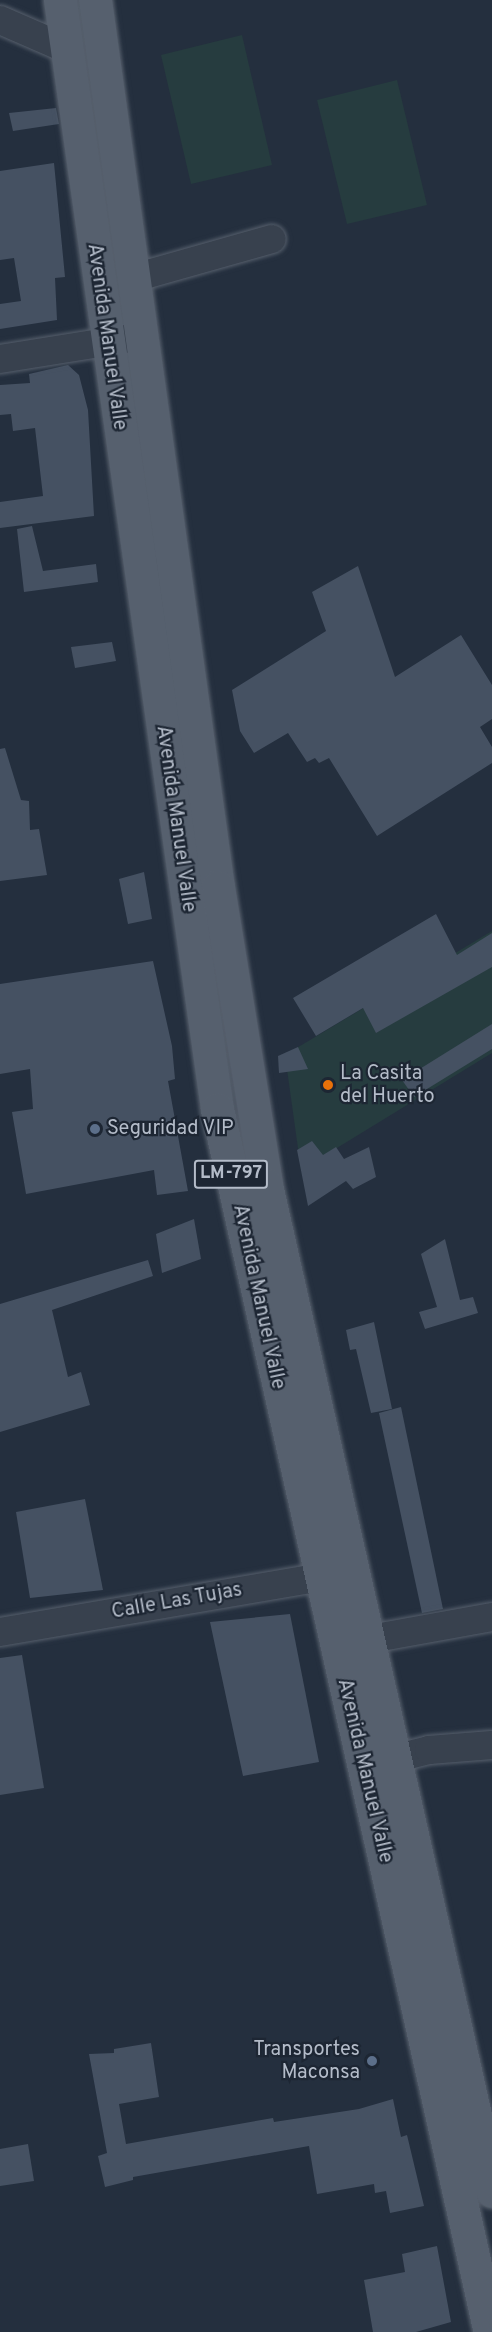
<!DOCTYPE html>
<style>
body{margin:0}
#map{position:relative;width:492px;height:2332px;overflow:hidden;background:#242f3e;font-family:Overpass,sans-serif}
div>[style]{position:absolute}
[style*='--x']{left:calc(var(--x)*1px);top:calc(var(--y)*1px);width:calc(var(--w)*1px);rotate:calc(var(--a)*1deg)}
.green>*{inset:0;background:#263c3f}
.building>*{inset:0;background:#455162}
.roads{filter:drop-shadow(0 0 2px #565f6c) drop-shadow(0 0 2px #565f6c)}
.minor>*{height:28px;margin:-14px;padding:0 14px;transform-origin:14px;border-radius:14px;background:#38414e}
.major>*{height:33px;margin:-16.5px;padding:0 16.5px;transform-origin:16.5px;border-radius:16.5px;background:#56606e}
.dots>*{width:16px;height:16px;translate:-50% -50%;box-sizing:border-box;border:3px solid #1d2633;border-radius:50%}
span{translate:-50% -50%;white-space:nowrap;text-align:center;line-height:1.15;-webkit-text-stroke:4.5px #1d2633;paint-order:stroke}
.shield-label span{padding:2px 4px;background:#1d2633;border:2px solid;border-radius:4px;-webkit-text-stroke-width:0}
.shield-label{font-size:18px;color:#b4bcc9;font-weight:700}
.street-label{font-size:20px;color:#b4bcc9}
.poi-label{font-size:20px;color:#b4bcc9}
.left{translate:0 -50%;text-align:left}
.right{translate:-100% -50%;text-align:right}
</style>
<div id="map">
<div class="green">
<i style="clip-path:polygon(242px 35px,272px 165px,191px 184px,161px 55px)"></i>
<i style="clip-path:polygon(397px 80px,427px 205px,347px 224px,317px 100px)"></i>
<i style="clip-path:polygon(492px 931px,492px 1053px,301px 1170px,285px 1055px)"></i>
</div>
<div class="building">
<i style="clip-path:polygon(56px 108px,59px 124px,13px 131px,9px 113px)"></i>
<i style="clip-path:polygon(54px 163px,65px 277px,55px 278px,57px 320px,0 329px,0 304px,21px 301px,14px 258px,0 260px,0 171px)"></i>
<i style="clip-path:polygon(68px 365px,79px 375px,88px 410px,94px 516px,0 528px,0 502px,43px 496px,35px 428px,13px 431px,11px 414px,0 415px,0 385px,30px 383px,29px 374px)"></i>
<i style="clip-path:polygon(32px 526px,43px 571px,96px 564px,98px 582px,24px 592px,17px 529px)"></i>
<i style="clip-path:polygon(358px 566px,395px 677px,461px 635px,492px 685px,492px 719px,480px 727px,492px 747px,492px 763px,377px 836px,329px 758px,319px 763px,315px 758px,307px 762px,288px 733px,254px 753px,240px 731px,232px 690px,326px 631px,312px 592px)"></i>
<i style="clip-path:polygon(112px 642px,116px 661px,75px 668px,71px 647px)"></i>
<i style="clip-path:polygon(5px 748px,21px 800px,29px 801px,30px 830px,39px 829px,47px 875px,0 881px,0 749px)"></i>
<i style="clip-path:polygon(144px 872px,152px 919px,128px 924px,119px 879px)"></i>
<i style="clip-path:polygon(436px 914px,457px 955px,492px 933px,492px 967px,376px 1033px,363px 1008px,316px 1036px,293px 998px)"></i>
<i style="clip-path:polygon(153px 961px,172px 1046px,175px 1079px,168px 1081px,188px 1191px,157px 1195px,154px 1170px,26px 1194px,12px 1112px,33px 1109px,30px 1069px,0 1074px,0 984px)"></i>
<i style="clip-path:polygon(492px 1024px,492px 1049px,414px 1097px,402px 1080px)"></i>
<i style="clip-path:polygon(298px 1047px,308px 1069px,279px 1073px,278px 1056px)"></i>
<i style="clip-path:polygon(312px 1141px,323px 1155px,336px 1147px,344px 1159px,369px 1147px,376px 1177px,353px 1189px,346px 1181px,308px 1206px,297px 1150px)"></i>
<i style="clip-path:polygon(194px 1219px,201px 1259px,162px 1273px,156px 1234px)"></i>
<i style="clip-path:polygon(445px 1239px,460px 1300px,473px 1297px,478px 1313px,425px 1329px,419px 1312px,437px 1307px,421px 1254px)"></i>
<i style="clip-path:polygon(148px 1260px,153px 1276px,52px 1310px,68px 1377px,81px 1372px,90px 1405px,0 1432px,0 1304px)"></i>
<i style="clip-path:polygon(374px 1322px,392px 1409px,371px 1413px,356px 1349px,350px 1350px,346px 1330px)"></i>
<i style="clip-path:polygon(401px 1407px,443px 1609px,422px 1613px,379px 1413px)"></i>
<i style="clip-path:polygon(85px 1499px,103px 1590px,30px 1598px,16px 1512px)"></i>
<i style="clip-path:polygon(290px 1614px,319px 1762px,243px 1776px,210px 1622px)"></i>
<i style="clip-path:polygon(22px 1655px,44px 1788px,0 1795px,0 1658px)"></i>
<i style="clip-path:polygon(151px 2043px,159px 2097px,119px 2104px,126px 2144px,273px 2118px,274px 2122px,359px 2109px,393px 2099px,401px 2137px,407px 2135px,424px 2206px,390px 2213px,386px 2191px,375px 2193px,374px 2184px,317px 2194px,309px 2146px,133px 2177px,133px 2180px,105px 2187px,98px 2156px,107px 2153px,89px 2054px,114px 2053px,114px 2049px)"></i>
<i style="clip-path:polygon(28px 2144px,34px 2181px,0 2186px,0 2149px)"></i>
<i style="clip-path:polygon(437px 2246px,451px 2322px,416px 2332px,373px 2332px,364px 2280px,405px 2272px,402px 2254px)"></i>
</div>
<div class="roads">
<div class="minor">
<i style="--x:0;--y:20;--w:73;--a:23.4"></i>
<i style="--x:134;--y:278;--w:143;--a:-15.8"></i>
<i style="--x:0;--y:359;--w:133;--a:-9.1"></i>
<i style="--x:0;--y:1632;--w:349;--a:-9.7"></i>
<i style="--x:370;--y:1639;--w:124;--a:-10.2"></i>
<i style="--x:397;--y:1758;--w:33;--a:-14"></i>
<i style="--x:429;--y:1750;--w:63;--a:-4.5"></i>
</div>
<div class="major">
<i style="--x:60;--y:0;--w:1120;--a:81.94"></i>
<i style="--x:217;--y:1109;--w:1253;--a:77.42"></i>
<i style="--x:95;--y:0;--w:895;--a:82.11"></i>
<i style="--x:218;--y:887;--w:302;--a:80.8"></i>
<i style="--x:266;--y:1185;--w:1031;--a:77.34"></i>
</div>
</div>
<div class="dots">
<i style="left:328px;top:1085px;background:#e8710a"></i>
<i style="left:95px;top:1129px;background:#5c6f8a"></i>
<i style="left:372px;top:2061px;background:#5c6f8a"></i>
</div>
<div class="shield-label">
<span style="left:231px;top:1174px">LM-797</span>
</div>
<div class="street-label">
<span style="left:106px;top:337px;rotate:82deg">Avenida Manuel Valle</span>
<span style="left:175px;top:819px;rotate:82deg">Avenida Manuel Valle</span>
<span style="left:258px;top:1297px;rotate:78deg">Avenida Manuel Valle</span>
<span style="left:177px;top:1602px;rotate:-10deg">Calle Las Tujas</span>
<span style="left:364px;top:1771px;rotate:77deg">Avenida Manuel Valle</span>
</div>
<div class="poi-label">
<span class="left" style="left:340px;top:1086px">La Casita<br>del Huerto</span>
<span class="left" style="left:107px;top:1129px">Seguridad VIP</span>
<span class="right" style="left:360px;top:2062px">Transportes<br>Maconsa</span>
</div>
</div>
